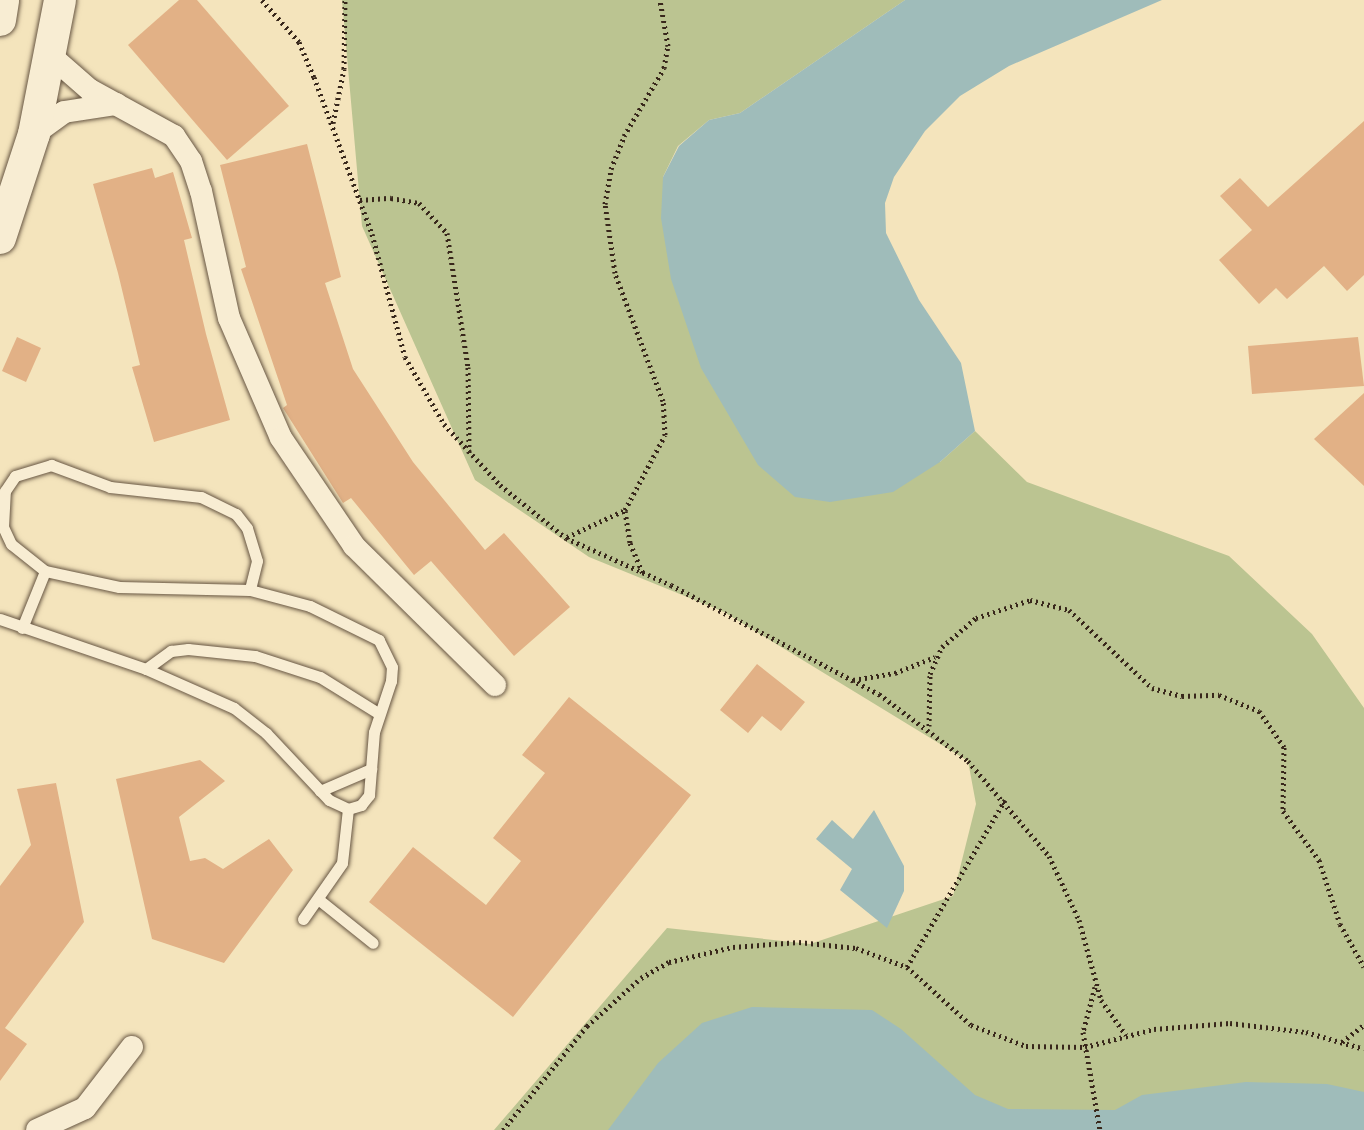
<!DOCTYPE html>
<style>
body{margin:0}
#map{position:relative;width:1364px;height:1130px;overflow:hidden;background:#f4e4bc;font-family:"EB Garamond",serif}
div>[style]{position:absolute}
[style*='--x']{left:calc(var(--x)*1px);top:calc(var(--y)*1px);width:calc(var(--w)*1px);rotate:calc(var(--a)*1deg)}
.green>*{inset:0;background:#bbc491}
.water>*{inset:0;background:#9fbcba}
.building>*{inset:0;background:#e2b186}
.path>*{height:5px;margin-top:-2.5px;transform-origin:0;background:repeating-linear-gradient(90deg,#38271b 0 2px,transparent 0 6px)}
.roads{filter:drop-shadow(0 0 2px #675643) drop-shadow(0 0 2px #675643)}
.lane>*{height:11px;margin:-5.5px;padding:0 5.5px;transform-origin:5.5px;border-radius:5.5px;background:#f8edd3}
.street>*{height:22px;margin:-11px;padding:0 11px;transform-origin:11px;border-radius:11px;background:#f8edd3}
.secondary>*{height:32px;margin:-16px;padding:0 16px;transform-origin:16px;border-radius:16px;background:#f8edd3}
span{translate:-50% -50%;white-space:nowrap;text-align:center;line-height:1.15;-webkit-text-stroke:7px #f8edd3;paint-order:stroke}
</style>
<div id="map">
<div class="green">
<i style="clip-path:polygon(342px 0,905px 0,740px 113px,709px 120px,678px 146px,663px 177px,940px 462px,975px 431px,1027px 482px,1229px 556px,1312px 634px,1364px 708px,1364px 1130px,494px 1130px,667px 928px,810px 944px,953px 896px,976px 804px,968px 761px,724px 612px,589px 557px,475px 480px,362px 226px)"></i>
</div>
<div class="water">
<i style="clip-path:polygon(905px 0,1162px 0,1009px 66px,960px 96px,925px 131px,894px 177px,885px 203px,886px 233px,919px 300px,961px 363px,975px 431px,940px 462px,893px 492px,830px 502px,795px 497px,758px 465px,701px 368px,671px 279px,661px 218px,663px 177px,679px 146px,709px 120px,740px 113px)"></i>
<i style="clip-path:polygon(874px 810px,904px 866px,904px 891px,887px 928px,840px 890px,852px 869px,816px 839px,832px 820px,853px 839px)"></i>
<i style="clip-path:polygon(752px 1007px,872px 1010px,901px 1029px,975px 1095px,1008px 1109px,1115px 1110px,1142px 1095px,1246px 1082px,1327px 1084px,1364px 1092px,1364px 1130px,608px 1130px,658px 1063px,702px 1023px)"></i>
</div>
<div class="building">
<i style="clip-path:polygon(179px 0,197px 0,289px 106px,227px 160px,128px 45px)"></i>
<i style="clip-path:polygon(1364px 121px,1364px 275px,1347px 291px,1324px 266px,1287px 299px,1276px 288px,1259px 304px,1219px 260px,1252px 230px,1220px 196px,1240px 178px,1268px 207px)"></i>
<i style="clip-path:polygon(307px 144px,341px 277px,325px 283px,353px 369px,413px 462px,485px 550px,504px 533px,570px 607px,514px 656px,431px 561px,414px 575px,351px 498px,343px 503px,283px 408px,287px 405px,241px 269px,246px 267px,220px 165px)"></i>
<i style="clip-path:polygon(152px 168px,155px 178px,173px 172px,192px 238px,184px 240px,206px 334px,230px 420px,154px 442px,132px 367px,140px 365px,118px 273px,93px 184px)"></i>
<i style="clip-path:polygon(17px 337px,41px 348px,26px 382px,2px 371px)"></i>
<i style="clip-path:polygon(1358px 337px,1364px 386px,1252px 394px,1248px 346px)"></i>
<i style="clip-path:polygon(1364px 393px,1364px 486px,1314px 439px)"></i>
<i style="clip-path:polygon(757px 664px,805px 702px,781px 731px,762px 716px,748px 733px,720px 710px)"></i>
<i style="clip-path:polygon(569px 697px,691px 795px,513px 1017px,369px 902px,413px 847px,486px 905px,521px 861px,493px 838px,545px 773px,522px 755px)"></i>
<i style="clip-path:polygon(200px 760px,225px 781px,179px 817px,190px 861px,205px 858px,223px 869px,269px 839px,293px 870px,224px 963px,152px 939px,116px 779px)"></i>
<i style="clip-path:polygon(56px 783px,84px 922px,5px 1028px,27px 1044px,0 1081px,0 886px,31px 845px,17px 789px)"></i>
</div>
<div class="path">
<i style="--x:262;--y:0;--w:56;--a:48.6"></i>
<i style="--x:299;--y:42;--w:38;--a:67"></i>
<i style="--x:314;--y:77;--w:167;--a:69.7"></i>
<i style="--x:372;--y:234;--w:127;--a:75"></i>
<i style="--x:405;--y:357;--w:78;--a:59.8"></i>
<i style="--x:444;--y:424;--w:83;--a:47.4"></i>
<i style="--x:500;--y:485;--w:85;--a:38.8"></i>
<i style="--x:566;--y:538;--w:115;--a:24.1"></i>
<i style="--x:671;--y:585;--w:235;--a:27.7"></i>
<i style="--x:879;--y:694;--w:111;--a:37"></i>
<i style="--x:968;--y:761;--w:125;--a:49.5"></i>
<i style="--x:1049;--y:856;--w:71;--a:64.9"></i>
<i style="--x:1079;--y:920;--w:83;--a:74.6"></i>
<i style="--x:1101;--y:1000;--w:43;--a:54.5"></i>
<i style="--x:333;--y:123;--w:55;--a:-78.5"></i>
<i style="--x:344;--y:69;--w:69;--a:-89.2"></i>
<i style="--x:360;--y:200;--w:31;--a:-4"></i>
<i style="--x:391;--y:198;--w:28;--a:10"></i>
<i style="--x:419;--y:203;--w:41;--a:47"></i>
<i style="--x:447;--y:233;--w:136;--a:81.1"></i>
<i style="--x:468;--y:367;--w:86;--a:89.3"></i>
<i style="--x:625;--y:511;--w:32;--a:81"></i>
<i style="--x:630;--y:543;--w:33;--a:67"></i>
<i style="--x:567;--y:537;--w:64;--a:-25"></i>
<i style="--x:625;--y:510;--w:85;--a:-61.9"></i>
<i style="--x:665;--y:435;--w:34;--a:-93"></i>
<i style="--x:663;--y:401;--w:137;--a:-110.6"></i>
<i style="--x:615;--y:273;--w:70;--a:-98.2"></i>
<i style="--x:605;--y:204;--w:36;--a:-80"></i>
<i style="--x:611;--y:169;--w:35;--a:-68"></i>
<i style="--x:624;--y:136;--w:79;--a:-59.5"></i>
<i style="--x:664;--y:68;--w:22;--a:-80"></i>
<i style="--x:668;--y:46;--w:47;--a:-99.9"></i>
<i style="--x:853;--y:680;--w:43;--a:-9.5"></i>
<i style="--x:895;--y:673;--w:43;--a:-21.8"></i>
<i style="--x:929;--y:726;--w:52;--a:-88.9"></i>
<i style="--x:930;--y:674;--w:30;--a:-66"></i>
<i style="--x:942;--y:647;--w:45;--a:-40.5"></i>
<i style="--x:976;--y:618;--w:57;--a:-18.4"></i>
<i style="--x:1030;--y:600;--w:40;--a:14.4"></i>
<i style="--x:1069;--y:610;--w:114;--a:43.2"></i>
<i style="--x:1152;--y:688;--w:31;--a:15"></i>
<i style="--x:1182;--y:696;--w:37;--a:-2"></i>
<i style="--x:1219;--y:695;--w:43;--a:21.8"></i>
<i style="--x:1259;--y:711;--w:44;--a:55.2"></i>
<i style="--x:1284;--y:747;--w:64;--a:90.9"></i>
<i style="--x:1283;--y:811;--w:61;--a:53.7"></i>
<i style="--x:1319;--y:860;--w:67;--a:71.8"></i>
<i style="--x:1340;--y:924;--w:49;--a:60.8"></i>
<i style="--x:907;--y:967;--w:194;--a:-59.6"></i>
<i style="--x:1095;--y:987;--w:47;--a:104.9"></i>
<i style="--x:1083;--y:1032;--w:99;--a:80.2"></i>
<i style="--x:1342;--y:1042;--w:28;--a:-38"></i>
<i style="--x:503;--y:1130;--w:134;--a:-51.1"></i>
<i style="--x:587;--y:1026;--w:72;--a:-41.6"></i>
<i style="--x:641;--y:978;--w:32;--a:-30"></i>
<i style="--x:669;--y:962;--w:66;--a:-13.2"></i>
<i style="--x:733;--y:947;--w:66;--a:-4.3"></i>
<i style="--x:799;--y:942;--w:57;--a:6"></i>
<i style="--x:856;--y:948;--w:54;--a:20.4"></i>
<i style="--x:907;--y:967;--w:86;--a:42.2"></i>
<i style="--x:971;--y:1025;--w:59;--a:20.9"></i>
<i style="--x:1026;--y:1046;--w:59;--a:1"></i>
<i style="--x:1085;--y:1047;--w:71;--a:-14.6"></i>
<i style="--x:1154;--y:1029;--w:76;--a:-4.5"></i>
<i style="--x:1230;--y:1023;--w:77;--a:6.8"></i>
<i style="--x:1306;--y:1032;--w:60;--a:16.3"></i>
</div>
<div class="roads">
<div class="lane">
<i style="--x:0;--y:619;--w:154;--a:18.9"></i>
<i style="--x:146;--y:669;--w:96;--a:23.9"></i>
<i style="--x:234;--y:708;--w:41;--a:38"></i>
<i style="--x:266;--y:733;--w:92;--a:46.8"></i>
<i style="--x:329;--y:800;--w:21;--a:25"></i>
<i style="--x:348;--y:809;--w:14;--a:-17"></i>
<i style="--x:361;--y:805;--w:13;--a:-51"></i>
<i style="--x:369;--y:795;--w:63;--a:-85.5"></i>
<i style="--x:374;--y:732;--w:54;--a:-71.6"></i>
<i style="--x:391;--y:681;--w:14;--a:-86"></i>
<i style="--x:392;--y:667;--w:30;--a:-116"></i>
<i style="--x:379;--y:640;--w:77;--a:-153.8"></i>
<i style="--x:310;--y:606;--w:62;--a:-165.1"></i>
<i style="--x:250;--y:590;--w:131;--a:-178.7"></i>
<i style="--x:119;--y:587;--w:76;--a:-167.8"></i>
<i style="--x:45;--y:571;--w:43;--a:-141.5"></i>
<i style="--x:11;--y:544;--w:19;--a:-115"></i>
<i style="--x:3;--y:527;--w:36;--a:-87"></i>
<i style="--x:5;--y:491;--w:18;--a:-56"></i>
<i style="--x:15;--y:476;--w:38;--a:-17"></i>
<i style="--x:51;--y:465;--w:63;--a:20.4"></i>
<i style="--x:110;--y:487;--w:92;--a:6.3"></i>
<i style="--x:201;--y:497;--w:39;--a:26"></i>
<i style="--x:236;--y:514;--w:18;--a:52"></i>
<i style="--x:247;--y:528;--w:34;--a:73"></i>
<i style="--x:257;--y:561;--w:30;--a:104"></i>
<i style="--x:22;--y:628;--w:61;--a:-68"></i>
<i style="--x:146;--y:669;--w:31;--a:-36"></i>
<i style="--x:171;--y:651;--w:17;--a:-7"></i>
<i style="--x:188;--y:649;--w:67;--a:6"></i>
<i style="--x:255;--y:656;--w:68;--a:17.9"></i>
<i style="--x:320;--y:677;--w:68;--a:31.8"></i>
<i style="--x:320;--y:791;--w:56;--a:-23.3"></i>
<i style="--x:318;--y:899;--w:70;--a:38.7"></i>
<i style="--x:303;--y:919;--w:68;--a:-55.1"></i>
<i style="--x:342;--y:863;--w:54;--a:-83.7"></i>
</div>
<div class="street">
<i style="--x:51;--y:56;--w:52;--a:41.1"></i>
<i style="--x:90;--y:90;--w:96;--a:28.7"></i>
<i style="--x:174;--y:136;--w:30;--a:56"></i>
<i style="--x:191;--y:161;--w:32;--a:72"></i>
<i style="--x:201;--y:191;--w:130;--a:77.6"></i>
<i style="--x:229;--y:318;--w:131;--a:66.6"></i>
<i style="--x:281;--y:438;--w:130;--a:55.9"></i>
<i style="--x:354;--y:546;--w:198;--a:44.6"></i>
<i style="--x:34;--y:134;--w:37;--a:-36"></i>
<i style="--x:64;--y:112;--w:53;--a:-8.7"></i>
<i style="--x:37;--y:1130;--w:53;--a:-24.6"></i>
<i style="--x:85;--y:1108;--w:77;--a:-52.4"></i>
</div>
<div class="secondary">
<i style="--x:0;--y:20;--w:20;--a:-81"></i>
<i style="--x:0;--y:238;--w:109;--a:-71.9"></i>
<i style="--x:34;--y:134;--w:136;--a:-79"></i>
</div>
</div>
</div>
